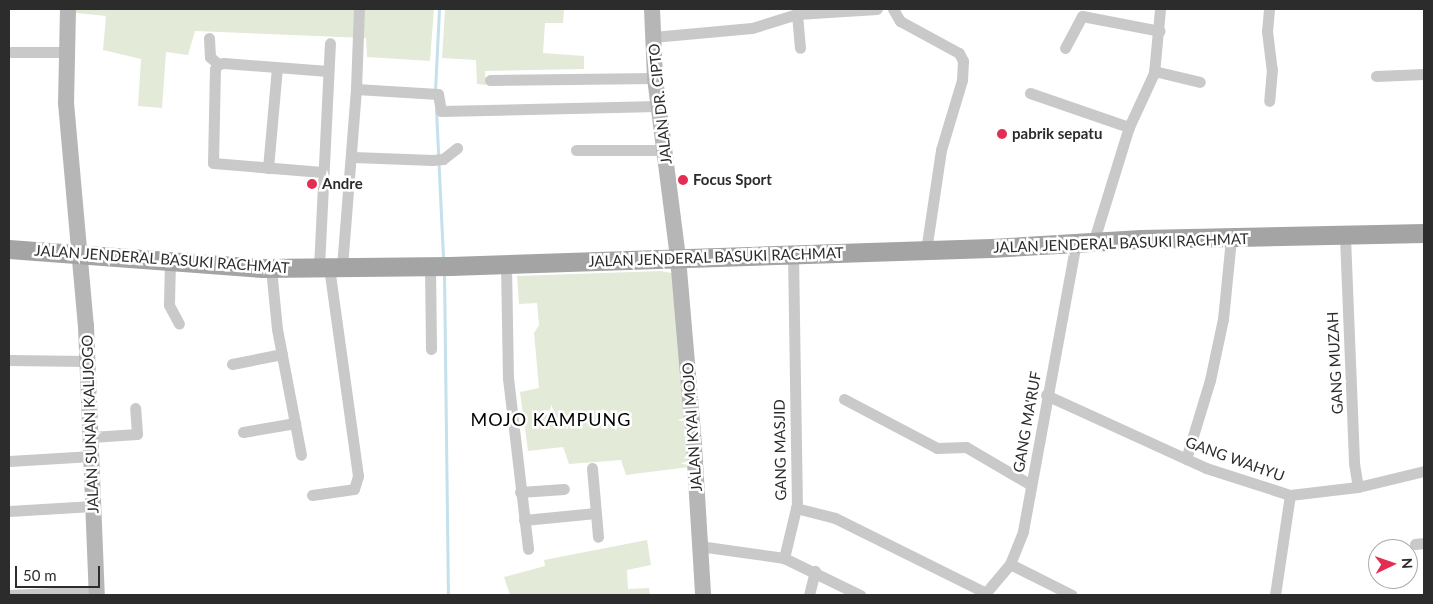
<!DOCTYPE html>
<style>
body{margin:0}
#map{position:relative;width:1433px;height:604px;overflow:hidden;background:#fff;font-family:Lato,sans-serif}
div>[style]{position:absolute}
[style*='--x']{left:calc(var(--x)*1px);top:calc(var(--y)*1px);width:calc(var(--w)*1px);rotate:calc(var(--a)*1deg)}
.green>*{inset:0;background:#e4ead8}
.stream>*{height:3px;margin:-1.5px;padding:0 1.5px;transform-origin:1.5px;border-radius:1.5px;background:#c4e0ea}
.street>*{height:11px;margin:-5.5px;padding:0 5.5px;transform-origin:5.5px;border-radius:5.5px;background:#c9c9c9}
.secondary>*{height:16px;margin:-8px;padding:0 8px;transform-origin:8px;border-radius:8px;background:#b6b6b6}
.primary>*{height:19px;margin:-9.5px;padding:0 9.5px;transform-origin:9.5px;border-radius:9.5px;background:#a4a4a4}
.dots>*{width:14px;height:14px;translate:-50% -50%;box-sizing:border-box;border:2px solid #fff;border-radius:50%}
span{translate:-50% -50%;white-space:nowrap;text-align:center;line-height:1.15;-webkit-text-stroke:5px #fff;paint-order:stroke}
.street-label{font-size:15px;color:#2c2c2c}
.poi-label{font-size:15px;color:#2c2c2c;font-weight:700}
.left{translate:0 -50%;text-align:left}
.quarter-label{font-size:18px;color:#000;letter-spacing:1px}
.frame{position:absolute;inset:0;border:10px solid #2c2c2c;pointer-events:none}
.north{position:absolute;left:1368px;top:539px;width:50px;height:50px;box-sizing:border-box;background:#fff;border:1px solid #ababab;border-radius:50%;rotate:87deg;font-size:14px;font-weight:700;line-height:20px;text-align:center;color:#2c2c2c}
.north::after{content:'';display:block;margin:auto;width:18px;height:22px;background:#e32d52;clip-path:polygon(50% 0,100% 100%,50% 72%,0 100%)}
.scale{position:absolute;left:15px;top:566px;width:85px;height:22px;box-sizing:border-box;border:2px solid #2c2c2c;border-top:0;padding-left:6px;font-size:15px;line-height:18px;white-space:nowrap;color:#2c2c2c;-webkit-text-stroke:4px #fff;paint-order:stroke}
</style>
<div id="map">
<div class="green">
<i style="clip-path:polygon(76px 9px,434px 9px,430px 61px,367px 57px,366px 38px,195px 31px,188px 55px,166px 52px,162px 108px,138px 106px,141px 59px,103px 50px,106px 16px,76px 13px)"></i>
<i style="clip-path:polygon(445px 9px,564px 9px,563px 23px,545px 23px,543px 53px,584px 56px,584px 69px,485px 71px,486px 85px,477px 84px,476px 60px,442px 58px)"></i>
<i style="clip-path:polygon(661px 271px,671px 273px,675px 280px,689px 467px,626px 475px,621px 460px,569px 464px,563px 447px,528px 451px,520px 392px,539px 388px,534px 333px,539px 325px,537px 303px,519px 304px,517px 276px)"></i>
<i style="clip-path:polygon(647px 540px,651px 565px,627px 570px,628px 589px,649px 588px,650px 595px,510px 595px,504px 577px,545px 566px,544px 560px)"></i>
</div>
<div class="stream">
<i style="--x:435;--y:91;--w:82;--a:-87.2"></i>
<i style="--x:436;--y:109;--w:151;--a:87.3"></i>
<i style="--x:444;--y:272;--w:323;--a:89.3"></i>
</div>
<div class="street">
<i style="--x:893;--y:9;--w:14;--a:60"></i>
<i style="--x:900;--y:21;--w:67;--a:28.5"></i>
<i style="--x:959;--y:53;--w:9;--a:63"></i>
<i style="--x:963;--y:61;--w:19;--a:93"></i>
<i style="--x:962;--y:80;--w:73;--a:106.7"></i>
<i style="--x:941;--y:150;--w:101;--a:98.5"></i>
<i style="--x:1269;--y:9;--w:22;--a:95"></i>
<i style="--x:1267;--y:31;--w:38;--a:83"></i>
<i style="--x:1272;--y:69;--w:32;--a:95"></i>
<i style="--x:797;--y:14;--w:34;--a:85"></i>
<i style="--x:653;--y:37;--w:99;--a:-5.2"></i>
<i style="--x:752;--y:28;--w:47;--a:-17.3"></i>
<i style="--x:797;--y:14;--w:80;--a:-3.6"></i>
<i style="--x:209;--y:38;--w:19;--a:87"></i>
<i style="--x:210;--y:57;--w:11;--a:41"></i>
<i style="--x:1065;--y:48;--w:36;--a:-62"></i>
<i style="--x:1082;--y:16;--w:79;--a:10.9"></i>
<i style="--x:11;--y:52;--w:56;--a:0"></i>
<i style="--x:1154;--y:71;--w:47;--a:13.4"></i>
<i style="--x:1376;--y:76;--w:48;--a:-2.4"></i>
<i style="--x:490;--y:80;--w:165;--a:-0.7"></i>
<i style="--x:356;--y:89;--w:80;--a:-87.9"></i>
<i style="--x:1030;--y:93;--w:105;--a:19"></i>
<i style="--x:576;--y:150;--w:87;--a:0"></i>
<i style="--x:353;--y:157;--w:80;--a:2.1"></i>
<i style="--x:433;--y:160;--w:10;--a:-6"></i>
<i style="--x:443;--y:159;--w:18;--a:-38"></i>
<i style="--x:268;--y:168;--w:101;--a:-84.9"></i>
<i style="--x:322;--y:172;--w:109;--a:-175.3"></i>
<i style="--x:213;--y:163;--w:94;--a:-88.8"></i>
<i style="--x:215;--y:69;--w:6;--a:-59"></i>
<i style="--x:218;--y:64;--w:6;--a:-9"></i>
<i style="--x:224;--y:63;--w:104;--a:4.4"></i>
<i style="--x:1345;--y:237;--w:226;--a:87.7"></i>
<i style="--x:1354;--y:463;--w:24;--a:81"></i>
<i style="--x:1093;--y:243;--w:121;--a:-72.8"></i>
<i style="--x:1129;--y:127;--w:60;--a:-65.2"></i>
<i style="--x:1154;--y:73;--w:64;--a:-84.6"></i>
<i style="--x:793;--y:254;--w:250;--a:89.1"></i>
<i style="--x:797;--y:504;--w:56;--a:103.5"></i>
<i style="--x:784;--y:558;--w:85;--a:26"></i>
<i style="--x:170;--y:260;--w:45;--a:91.3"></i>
<i style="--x:169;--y:305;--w:21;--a:62"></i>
<i style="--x:506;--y:265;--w:113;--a:89"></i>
<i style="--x:508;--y:378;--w:172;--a:83.3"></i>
<i style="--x:430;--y:266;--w:83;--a:89.3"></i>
<i style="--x:319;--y:267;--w:224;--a:-87.2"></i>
<i style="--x:342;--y:267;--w:179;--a:-85.5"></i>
<i style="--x:356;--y:89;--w:82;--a:3.5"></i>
<i style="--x:438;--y:94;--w:17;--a:80"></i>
<i style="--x:441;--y:111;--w:217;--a:-1.3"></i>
<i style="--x:271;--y:268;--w:61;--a:84.4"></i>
<i style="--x:277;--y:329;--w:128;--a:79.2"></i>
<i style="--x:9;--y:360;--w:78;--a:0.7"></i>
<i style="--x:232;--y:364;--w:51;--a:-11.3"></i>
<i style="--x:1046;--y:395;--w:176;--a:24.5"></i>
<i style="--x:1206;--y:468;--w:88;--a:17.8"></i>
<i style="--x:1290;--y:495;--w:68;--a:-6.7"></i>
<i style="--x:1358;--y:487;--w:68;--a:-13.6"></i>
<i style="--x:844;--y:399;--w:105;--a:27.8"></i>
<i style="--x:937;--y:448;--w:29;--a:-2"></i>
<i style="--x:966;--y:447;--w:75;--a:30.3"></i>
<i style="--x:243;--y:432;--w:53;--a:-9.8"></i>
<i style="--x:91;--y:437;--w:46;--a:-3.7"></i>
<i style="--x:137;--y:434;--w:26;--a:-94"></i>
<i style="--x:1186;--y:459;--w:83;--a:-73.1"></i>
<i style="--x:1210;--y:380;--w:62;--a:-78"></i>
<i style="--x:1223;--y:319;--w:80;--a:-84.3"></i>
<i style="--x:9;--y:461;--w:83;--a:-3.4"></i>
<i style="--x:592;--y:468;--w:69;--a:85"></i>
<i style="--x:520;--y:492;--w:44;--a:-3.9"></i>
<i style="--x:312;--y:495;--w:42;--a:-8.1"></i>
<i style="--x:354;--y:489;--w:14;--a:-73"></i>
<i style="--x:358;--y:476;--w:211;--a:-97.9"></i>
<i style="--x:796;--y:508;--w:40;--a:14.4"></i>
<i style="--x:835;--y:518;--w:169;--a:26.4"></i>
<i style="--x:9;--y:511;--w:84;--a:-3.4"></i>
<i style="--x:524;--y:520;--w:72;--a:-5.6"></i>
<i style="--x:1415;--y:544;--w:9;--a:-6"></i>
<i style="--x:699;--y:546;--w:86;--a:8"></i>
<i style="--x:1010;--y:564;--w:69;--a:26.6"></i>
<i style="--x:9;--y:595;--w:88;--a:-2.6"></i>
<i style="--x:809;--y:595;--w:25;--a:-76"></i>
<i style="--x:984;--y:595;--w:40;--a:-50"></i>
<i style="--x:1010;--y:564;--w:35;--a:-68"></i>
<i style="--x:1023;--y:531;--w:293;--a:-79.6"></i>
<i style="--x:1275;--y:595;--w:101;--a:-81.5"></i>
</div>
<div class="secondary">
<i style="--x:68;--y:9;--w:94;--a:91.2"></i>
<i style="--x:66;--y:103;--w:224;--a:84.9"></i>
<i style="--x:86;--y:326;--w:269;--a:87.7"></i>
<i style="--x:652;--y:9;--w:69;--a:87.5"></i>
<i style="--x:655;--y:78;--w:181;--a:82.7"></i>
<i style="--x:678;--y:258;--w:189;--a:85.1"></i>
<i style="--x:694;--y:446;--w:149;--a:86.5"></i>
</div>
<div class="primary">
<i style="--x:9;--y:249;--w:255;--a:4.3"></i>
<i style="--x:263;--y:268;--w:187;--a:-0.6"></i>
<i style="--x:450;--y:266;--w:541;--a:-1.91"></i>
<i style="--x:991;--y:248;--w:150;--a:-3.4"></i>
<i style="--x:1141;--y:239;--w:283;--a:-1.2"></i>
</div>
<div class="dots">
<i style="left:1002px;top:134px;background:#e32d52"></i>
<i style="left:683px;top:180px;background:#e32d52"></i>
<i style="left:312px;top:184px;background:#e32d52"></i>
</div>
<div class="street-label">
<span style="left:660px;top:104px;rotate:-96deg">JALAN DR. CIPTO</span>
<span style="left:1121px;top:243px;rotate:-2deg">JALAN JENDERAL BASUKI RACHMAT</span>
<span style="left:716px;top:257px;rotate:-2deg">JALAN JENDERAL BASUKI RACHMAT</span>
<span style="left:162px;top:259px;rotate:4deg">JALAN JENDERAL BASUKI RACHMAT</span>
<span style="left:1335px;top:363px;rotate:-93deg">GANG MUZAH</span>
<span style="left:1027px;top:422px;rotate:-80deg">GANG MA'RUF</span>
<span style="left:90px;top:424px;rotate:-92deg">JALAN SUNAN KALIJOGO</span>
<span style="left:692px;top:427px;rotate:-94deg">JALAN KYAI MOJO</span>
<span style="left:780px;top:450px;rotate:-91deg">GANG MASJID</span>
<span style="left:1235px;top:459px;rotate:20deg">GANG WAHYU</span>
</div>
<div class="poi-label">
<span class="left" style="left:1012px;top:134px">pabrik sepatu</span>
<span class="left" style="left:693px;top:180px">Focus Sport</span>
<span class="left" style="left:322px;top:184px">Andre</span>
</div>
<div class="quarter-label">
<span style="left:551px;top:419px">MOJO KAMPUNG</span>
</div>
<div class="frame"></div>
<div class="north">N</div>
<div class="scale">50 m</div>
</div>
